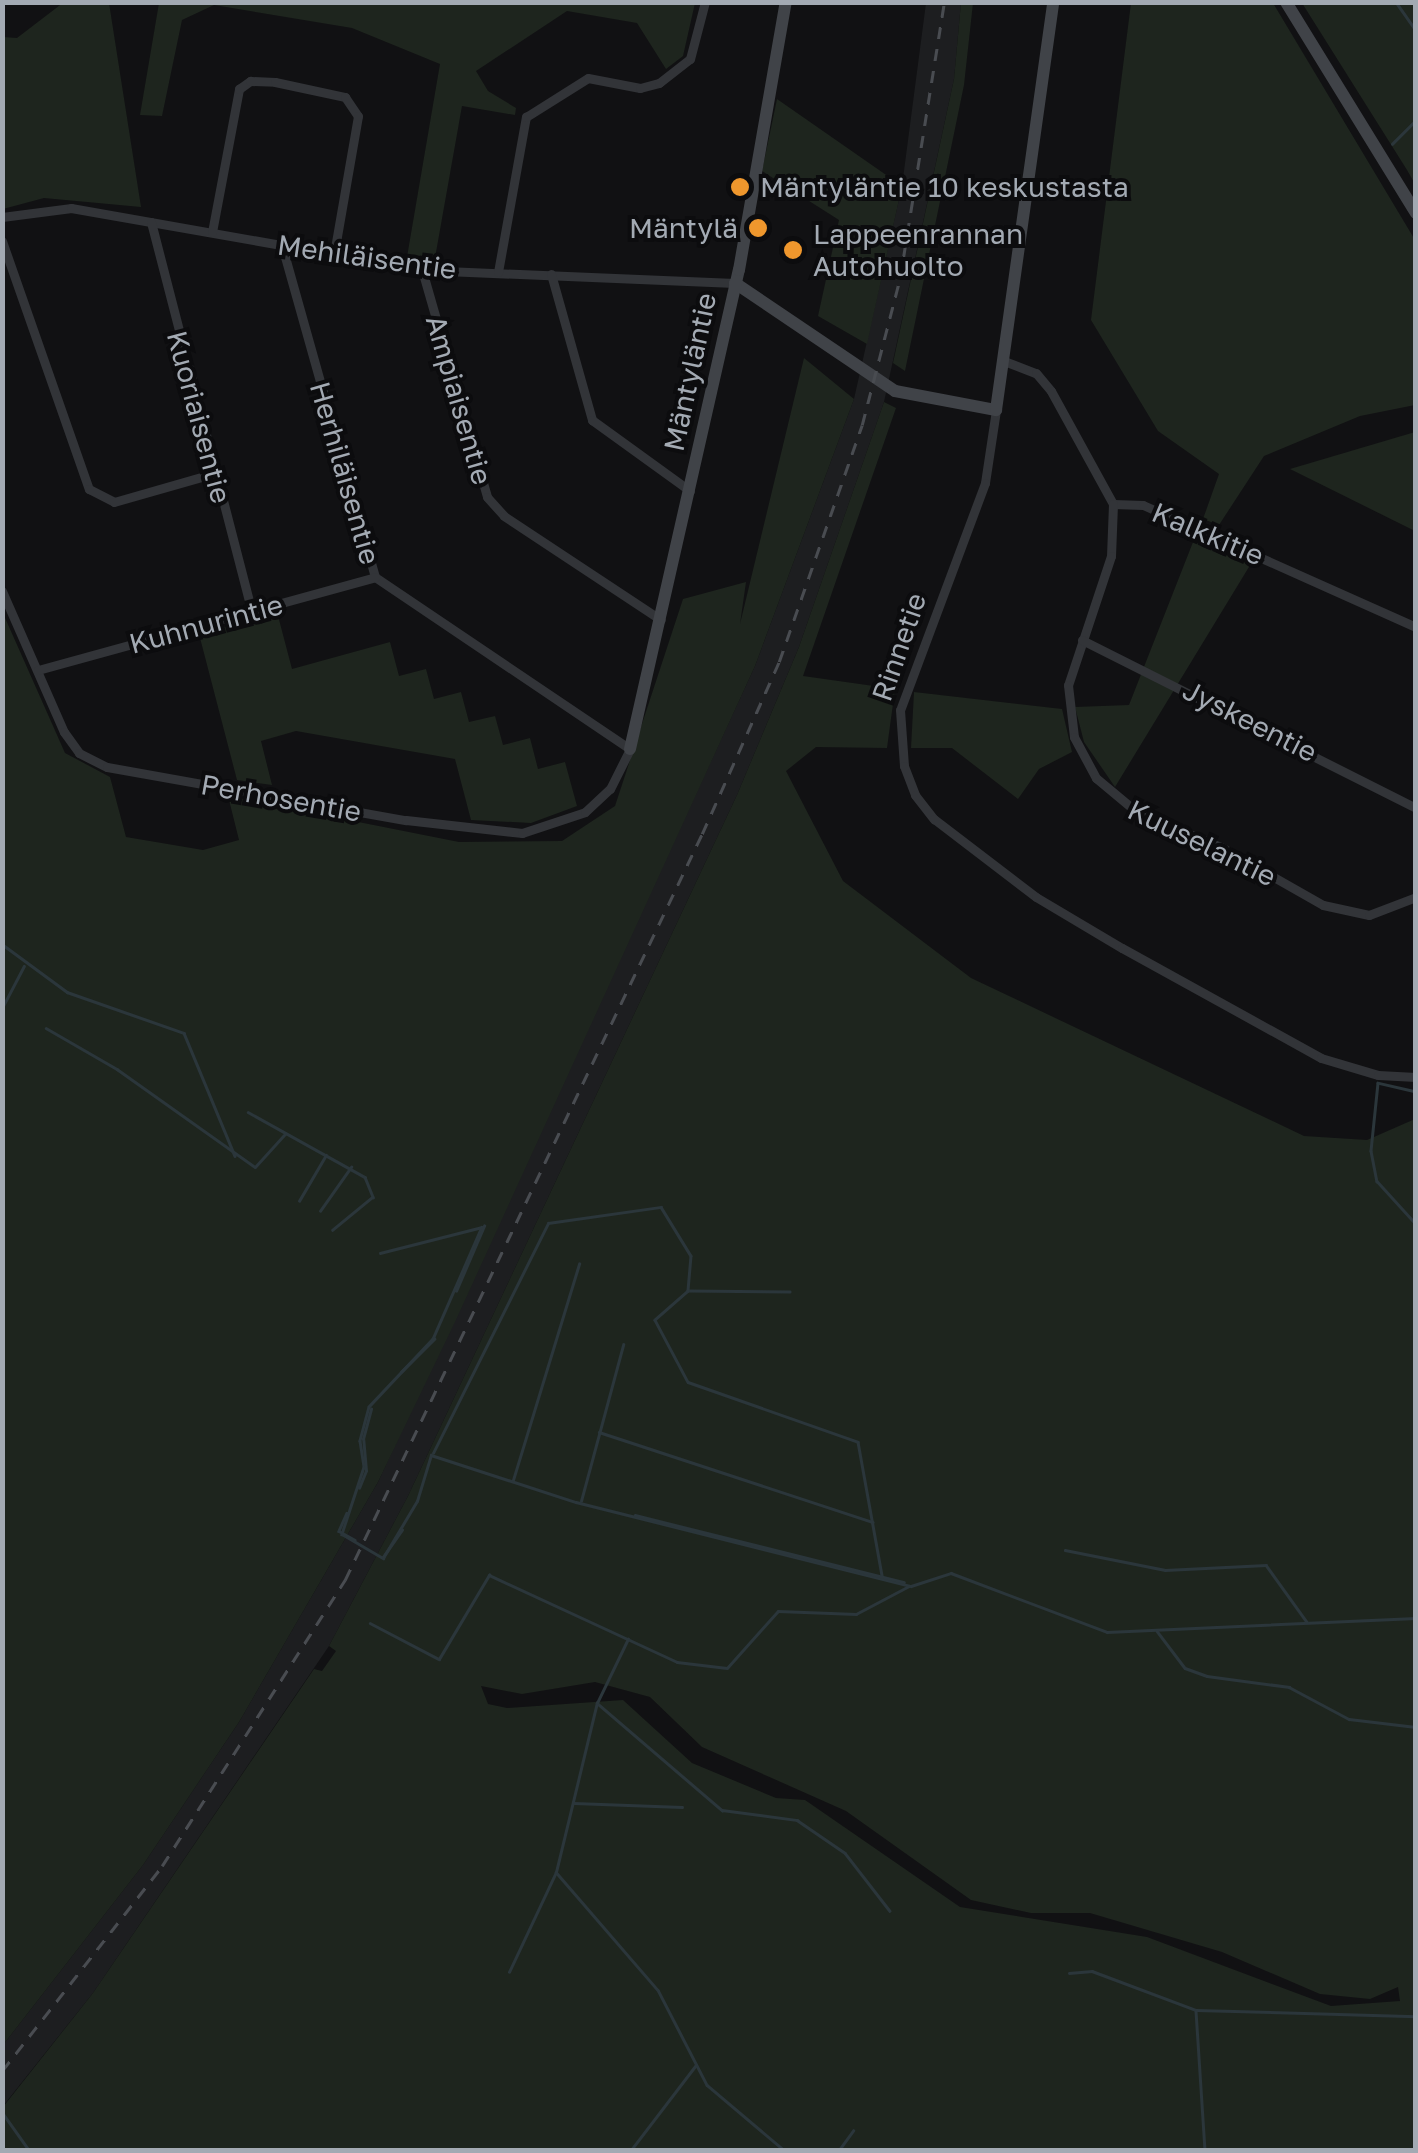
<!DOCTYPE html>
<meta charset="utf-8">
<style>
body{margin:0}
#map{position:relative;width:1418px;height:2153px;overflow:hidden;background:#111113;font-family:"Golos Text",sans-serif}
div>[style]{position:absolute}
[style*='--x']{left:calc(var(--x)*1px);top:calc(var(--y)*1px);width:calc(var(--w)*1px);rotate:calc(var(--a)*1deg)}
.built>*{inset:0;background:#1d1e20}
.green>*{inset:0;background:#1e251e}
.stream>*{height:2.5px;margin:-1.25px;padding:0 1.25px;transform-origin:1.25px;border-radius:1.25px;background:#2b363b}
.street>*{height:9px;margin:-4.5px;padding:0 4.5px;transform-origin:4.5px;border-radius:4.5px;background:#323438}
.secondary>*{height:12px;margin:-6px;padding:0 6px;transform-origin:6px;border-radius:6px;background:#404348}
.rail>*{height:2.5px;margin-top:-1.25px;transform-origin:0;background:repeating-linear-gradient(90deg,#494c51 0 12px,transparent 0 22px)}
.dots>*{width:28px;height:28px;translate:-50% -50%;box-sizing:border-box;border:5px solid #0c0c0e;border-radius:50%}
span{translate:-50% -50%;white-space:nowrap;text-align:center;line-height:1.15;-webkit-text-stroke:8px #0c0c0e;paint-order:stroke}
.poi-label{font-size:28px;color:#a3aab3}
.left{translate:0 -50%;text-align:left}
.right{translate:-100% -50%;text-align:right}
.street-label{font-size:28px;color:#a3aab3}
.frame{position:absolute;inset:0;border:5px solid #a3aab3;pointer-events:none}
</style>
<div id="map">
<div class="built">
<i style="clip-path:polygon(926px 3px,961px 3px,954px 79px,884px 402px,799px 647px,737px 795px,408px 1496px,329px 1646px,93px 1993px,3px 2106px,3px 2045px,143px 1865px,239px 1722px,378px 1482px,755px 666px,854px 399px,902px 186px)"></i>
</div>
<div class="green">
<i style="clip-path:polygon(64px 2px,109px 3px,141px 207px,44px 198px,3px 209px,3px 37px,17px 38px)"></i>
<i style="clip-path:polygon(159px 3px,159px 2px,695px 3px,683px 56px,666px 69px,637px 23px,567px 11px,476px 71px,488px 91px,516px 108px,515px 115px,462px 106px,435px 258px,407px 257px,440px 64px,352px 28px,214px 5px,182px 20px,162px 116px,140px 115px)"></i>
<i style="clip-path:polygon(961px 3px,973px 3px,964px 85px,905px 371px,893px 363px,954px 79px)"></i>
<i style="clip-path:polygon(1131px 3px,1273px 3px,1415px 240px,1415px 405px,1360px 416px,1264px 456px,1219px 525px,1203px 519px,1219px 474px,1158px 431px,1091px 320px)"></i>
<i style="clip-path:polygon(1302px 3px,1415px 3px,1415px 184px,1407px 170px)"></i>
<i style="clip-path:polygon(777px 99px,902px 186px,867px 344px,818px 316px,839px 220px,762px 171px)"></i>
<i style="clip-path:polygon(804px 358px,854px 399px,755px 666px,455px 1322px,378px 1482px,239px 1722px,143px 1865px,3px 2045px,2px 611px,65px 753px,110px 777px,126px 837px,203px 850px,239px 840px,228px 796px,459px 842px,562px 841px,615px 806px,683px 599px,746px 582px,740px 624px)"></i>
<i style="clip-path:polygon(evenodd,884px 402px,896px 408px,803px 676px,895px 689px,887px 748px,816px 747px,786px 771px,843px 881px,971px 978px,1304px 1136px,1367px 1140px,1415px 1119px,1415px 2150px,3px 2150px,3px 2107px,93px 1993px,314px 1669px,322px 1671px,336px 1651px,329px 1646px,408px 1496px,737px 795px,799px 647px,884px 402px,595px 1682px,650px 1697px,702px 1747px,846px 1811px,971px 1900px,1031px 1913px,1090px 1913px,1222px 1952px,1320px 1994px,1370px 1999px,1398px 1987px,1400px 2001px,1331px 2006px,1147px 1937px,960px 1907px,805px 1800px,776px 1798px,692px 1763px,623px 1700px,507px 1708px,488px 1704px,481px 1686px,522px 1694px,595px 1682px)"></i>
<i style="clip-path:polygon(1415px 432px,1415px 531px,1290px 469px)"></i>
<i style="clip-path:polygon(1195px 537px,1252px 562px,1115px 787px,1084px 742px,1075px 707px,1129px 705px)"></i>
<i style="clip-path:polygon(277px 612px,292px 669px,390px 642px,399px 676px,426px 669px,434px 699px,461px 692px,469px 722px,495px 716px,503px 745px,530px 738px,538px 769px,565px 762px,577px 806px,531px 823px,471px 820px,455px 759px,296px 731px,261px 741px,272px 785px,237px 780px,199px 634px)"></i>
<i style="clip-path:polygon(914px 692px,1062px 709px,1072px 752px,1039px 769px,1018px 799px,952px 748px,911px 748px)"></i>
</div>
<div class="stream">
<i style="--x:1396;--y:2;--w:35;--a:55"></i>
<i style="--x:1392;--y:144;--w:34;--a:-45"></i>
<i style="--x:2;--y:944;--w:81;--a:36.4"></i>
<i style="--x:67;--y:992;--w:124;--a:19.3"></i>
<i style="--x:184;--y:1033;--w:133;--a:67.5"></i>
<i style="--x:2;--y:1008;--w:47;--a:-62.4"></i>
<i style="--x:46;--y:1028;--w:82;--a:30"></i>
<i style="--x:117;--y:1069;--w:169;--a:35.4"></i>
<i style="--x:255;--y:1167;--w:45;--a:-47.7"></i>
<i style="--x:1416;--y:1092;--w:39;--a:-167"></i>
<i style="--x:1378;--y:1083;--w:68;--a:95.9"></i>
<i style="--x:1371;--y:1151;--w:31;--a:79"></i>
<i style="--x:1377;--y:1181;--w:58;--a:47.8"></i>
<i style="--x:248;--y:1112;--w:134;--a:29.1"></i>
<i style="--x:365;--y:1177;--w:22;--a:68"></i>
<i style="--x:373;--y:1197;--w:52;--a:140.5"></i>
<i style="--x:299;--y:1201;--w:53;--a:-59.6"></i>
<i style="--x:320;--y:1211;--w:54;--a:-54.8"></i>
<i style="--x:380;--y:1253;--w:105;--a:-14.3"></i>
<i style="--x:482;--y:1227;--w:122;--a:113.6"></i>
<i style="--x:433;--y:1339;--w:93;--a:133.3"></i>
<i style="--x:369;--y:1407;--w:35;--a:105"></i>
<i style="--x:360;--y:1441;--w:26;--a:81"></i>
<i style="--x:364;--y:1467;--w:71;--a:108.2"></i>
<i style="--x:342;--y:1534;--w:48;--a:30.3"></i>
<i style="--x:383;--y:1558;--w:66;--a:-59.2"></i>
<i style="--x:417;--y:1501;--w:48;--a:-73.1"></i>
<i style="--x:431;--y:1455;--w:152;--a:18"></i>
<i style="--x:576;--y:1502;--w:345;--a:14.1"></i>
<i style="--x:911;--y:1586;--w:42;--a:-18"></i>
<i style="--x:951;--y:1573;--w:167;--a:20.7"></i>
<i style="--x:1107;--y:1632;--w:309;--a:-2.6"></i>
<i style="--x:456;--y:1291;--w:71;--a:-66.7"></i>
<i style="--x:790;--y:1292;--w:102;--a:-179.4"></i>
<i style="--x:688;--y:1291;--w:44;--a:138.7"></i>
<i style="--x:655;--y:1320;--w:70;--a:62"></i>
<i style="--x:688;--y:1382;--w:180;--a:19.4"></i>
<i style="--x:858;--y:1442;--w:136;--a:79.8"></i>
<i style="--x:401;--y:1372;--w:47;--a:-45"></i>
<i style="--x:599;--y:1432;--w:288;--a:18.2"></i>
<i style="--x:433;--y:1453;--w:257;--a:-63.4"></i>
<i style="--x:548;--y:1223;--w:114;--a:-8.1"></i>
<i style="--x:661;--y:1207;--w:57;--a:58.5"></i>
<i style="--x:691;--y:1256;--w:35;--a:95"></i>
<i style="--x:513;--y:1480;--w:226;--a:-73"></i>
<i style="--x:359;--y:1488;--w:18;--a:-68"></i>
<i style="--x:366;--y:1471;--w:32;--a:-95"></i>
<i style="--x:363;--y:1439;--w:31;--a:-75"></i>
<i style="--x:581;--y:1501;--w:162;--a:-74.9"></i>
<i style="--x:347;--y:1513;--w:20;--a:114"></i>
<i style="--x:339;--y:1531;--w:18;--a:29"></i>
<i style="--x:635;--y:1515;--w:277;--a:14"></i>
<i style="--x:1065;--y:1550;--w:102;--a:11.3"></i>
<i style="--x:1165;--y:1570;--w:101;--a:-2.8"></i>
<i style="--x:1266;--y:1565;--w:70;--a:54.3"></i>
<i style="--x:383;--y:1557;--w:33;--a:-55"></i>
<i style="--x:370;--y:1623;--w:78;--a:27.6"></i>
<i style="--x:439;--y:1659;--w:98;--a:-59.2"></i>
<i style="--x:489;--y:1575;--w:207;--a:24.8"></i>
<i style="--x:677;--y:1662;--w:50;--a:6.8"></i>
<i style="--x:727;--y:1668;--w:76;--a:-48.2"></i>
<i style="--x:778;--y:1611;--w:78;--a:2.2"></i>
<i style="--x:856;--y:1614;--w:60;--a:-27.8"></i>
<i style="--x:1157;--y:1631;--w:46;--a:52.9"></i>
<i style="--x:1185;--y:1668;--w:23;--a:20"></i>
<i style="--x:1207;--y:1676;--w:83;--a:7.6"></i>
<i style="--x:1289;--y:1687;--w:68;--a:28.1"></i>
<i style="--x:1349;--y:1719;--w:67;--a:6.8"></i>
<i style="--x:597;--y:1703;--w:165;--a:40.6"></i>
<i style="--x:722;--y:1810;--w:76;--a:7.6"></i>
<i style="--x:797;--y:1820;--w:58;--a:34.5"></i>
<i style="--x:845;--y:1853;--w:73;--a:52.2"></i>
<i style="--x:574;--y:1803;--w:108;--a:2.1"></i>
<i style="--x:556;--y:1872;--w:156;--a:49.2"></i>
<i style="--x:658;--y:1990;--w:107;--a:62.7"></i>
<i style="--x:707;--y:2085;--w:101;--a:40.2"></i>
<i style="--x:509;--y:1972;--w:110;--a:-64.8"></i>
<i style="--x:556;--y:1872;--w:174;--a:-76.4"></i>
<i style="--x:597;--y:1703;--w:71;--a:-64.2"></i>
<i style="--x:1069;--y:1973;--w:23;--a:-5"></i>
<i style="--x:1092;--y:1971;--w:111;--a:20.6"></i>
<i style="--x:1196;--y:2010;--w:220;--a:1.6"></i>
<i style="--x:1196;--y:2011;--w:139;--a:86.3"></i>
<i style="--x:2;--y:2112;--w:47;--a:54.6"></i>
<i style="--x:631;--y:2150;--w:107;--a:-52.6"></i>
<i style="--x:839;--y:2150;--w:24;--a:-54"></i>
</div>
<div class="street">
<i style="--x:2;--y:217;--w:70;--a:-7.4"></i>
<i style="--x:71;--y:208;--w:356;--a:10"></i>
<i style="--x:422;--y:270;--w:313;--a:2.4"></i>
<i style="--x:151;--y:222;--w:403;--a:75.5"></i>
<i style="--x:212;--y:232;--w:146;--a:-79.3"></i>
<i style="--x:239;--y:89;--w:14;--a:-36"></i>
<i style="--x:250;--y:81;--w:25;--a:2"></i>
<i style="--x:275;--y:82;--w:72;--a:12.1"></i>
<i style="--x:345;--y:97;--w:23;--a:56"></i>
<i style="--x:358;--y:116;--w:140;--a:99.9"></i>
<i style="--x:2;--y:241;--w:263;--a:70.7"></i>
<i style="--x:89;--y:489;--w:28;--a:27"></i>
<i style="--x:114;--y:502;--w:105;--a:-16"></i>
<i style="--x:422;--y:270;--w:236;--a:74"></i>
<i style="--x:487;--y:497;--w:25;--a:48"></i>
<i style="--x:504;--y:516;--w:188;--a:33.5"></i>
<i style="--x:498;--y:272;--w:158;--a:-79.8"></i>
<i style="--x:526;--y:117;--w:73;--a:-32.2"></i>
<i style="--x:588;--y:78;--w:53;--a:10.9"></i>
<i style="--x:640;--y:88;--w:20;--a:-15"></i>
<i style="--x:659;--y:83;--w:39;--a:-38"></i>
<i style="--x:690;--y:59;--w:59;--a:-75.3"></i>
<i style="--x:551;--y:274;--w:152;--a:74.3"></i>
<i style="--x:592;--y:420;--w:121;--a:35.9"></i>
<i style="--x:1004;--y:361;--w:34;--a:21"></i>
<i style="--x:1036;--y:373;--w:23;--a:50"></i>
<i style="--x:1051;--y:391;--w:129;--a:61.2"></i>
<i style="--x:1113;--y:504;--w:30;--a:2"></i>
<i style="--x:1143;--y:505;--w:299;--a:24.1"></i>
<i style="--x:996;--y:410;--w:74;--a:98.6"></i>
<i style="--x:985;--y:483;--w:242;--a:110.5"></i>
<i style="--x:900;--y:710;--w:56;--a:85.9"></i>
<i style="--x:904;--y:766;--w:31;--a:69"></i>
<i style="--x:915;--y:795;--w:31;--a:52"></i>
<i style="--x:934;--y:819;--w:128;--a:37.4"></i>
<i style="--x:1036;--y:897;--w:100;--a:30.7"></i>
<i style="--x:1122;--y:948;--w:227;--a:28.9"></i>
<i style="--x:1321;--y:1058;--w:59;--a:16.6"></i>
<i style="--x:1378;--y:1075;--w:38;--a:3"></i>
<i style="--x:1113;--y:504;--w:52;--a:92.2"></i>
<i style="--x:1111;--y:556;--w:136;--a:108.4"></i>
<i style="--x:1068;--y:685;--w:52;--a:83.4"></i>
<i style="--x:1074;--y:737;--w:47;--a:61.8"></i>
<i style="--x:1096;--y:778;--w:55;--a:39.8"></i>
<i style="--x:1138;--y:813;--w:90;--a:22.3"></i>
<i style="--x:1221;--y:847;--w:117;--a:29.6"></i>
<i style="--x:1323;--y:905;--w:47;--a:12.3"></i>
<i style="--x:1369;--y:915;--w:50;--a:-21"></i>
<i style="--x:2;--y:591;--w:154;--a:66.3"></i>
<i style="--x:64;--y:732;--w:26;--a:54"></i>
<i style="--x:79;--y:753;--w:31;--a:27"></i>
<i style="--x:107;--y:767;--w:304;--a:10.1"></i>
<i style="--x:406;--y:820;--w:117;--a:6.4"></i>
<i style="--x:522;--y:833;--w:66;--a:-18.4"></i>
<i style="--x:585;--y:812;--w:34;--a:-43"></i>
<i style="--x:610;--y:789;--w:45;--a:-63.4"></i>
<i style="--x:630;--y:749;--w:308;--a:-146"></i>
<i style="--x:375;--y:577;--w:344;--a:-105.7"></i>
<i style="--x:1082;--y:640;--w:374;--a:26.7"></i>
<i style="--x:38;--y:670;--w:350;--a:-15.4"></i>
</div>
<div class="secondary">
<i style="--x:1286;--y:2;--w:248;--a:58.4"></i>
<i style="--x:735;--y:283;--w:193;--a:34"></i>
<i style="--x:895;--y:391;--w:103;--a:10.7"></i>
<i style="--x:996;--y:410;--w:412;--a:-82"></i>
<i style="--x:630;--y:749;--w:491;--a:-77.2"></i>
<i style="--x:739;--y:270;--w:272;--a:-80.1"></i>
</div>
<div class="rail">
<i style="--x:2;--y:2071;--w:260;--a:-52"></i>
<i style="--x:162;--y:1866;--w:340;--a:-57.4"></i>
<i style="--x:345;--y:1580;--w:827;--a:-64.43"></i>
<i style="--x:702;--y:834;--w:188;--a:-65.9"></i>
<i style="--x:779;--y:662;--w:251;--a:-70.7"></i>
<i style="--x:862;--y:425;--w:152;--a:-75.5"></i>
<i style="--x:900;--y:278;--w:279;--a:-80.9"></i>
</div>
<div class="dots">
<i style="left:740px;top:187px;background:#ef972d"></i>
<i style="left:758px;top:228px;background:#ef972d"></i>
<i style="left:793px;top:250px;background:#ef972d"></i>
</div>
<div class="poi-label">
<span class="left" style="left:760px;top:187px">Mäntyläntie 10 keskustasta</span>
<span class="right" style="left:738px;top:228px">Mäntylä</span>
<span class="left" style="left:813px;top:250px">Lappeenrannan<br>Autohuolto</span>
</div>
<div class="street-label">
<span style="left:367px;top:257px;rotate:8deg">Mehiläisentie</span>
<span style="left:690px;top:372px;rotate:-78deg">Mäntyläntie</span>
<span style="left:459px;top:400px;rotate:74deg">Ampiaisentie</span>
<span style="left:199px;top:417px;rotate:75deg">Kuoriaisentie</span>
<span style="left:345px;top:473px;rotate:74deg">Herhiläisentie</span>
<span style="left:1208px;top:534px;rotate:23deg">Kalkkitie</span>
<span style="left:206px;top:624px;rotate:-15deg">Kuhnurintie</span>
<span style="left:899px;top:647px;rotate:-71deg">Rinnetie</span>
<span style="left:1250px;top:721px;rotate:27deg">Jyskeentie</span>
<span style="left:281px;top:798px;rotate:10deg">Perhosentie</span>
<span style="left:1202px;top:843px;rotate:26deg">Kuuselantie</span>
</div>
<div class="frame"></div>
</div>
